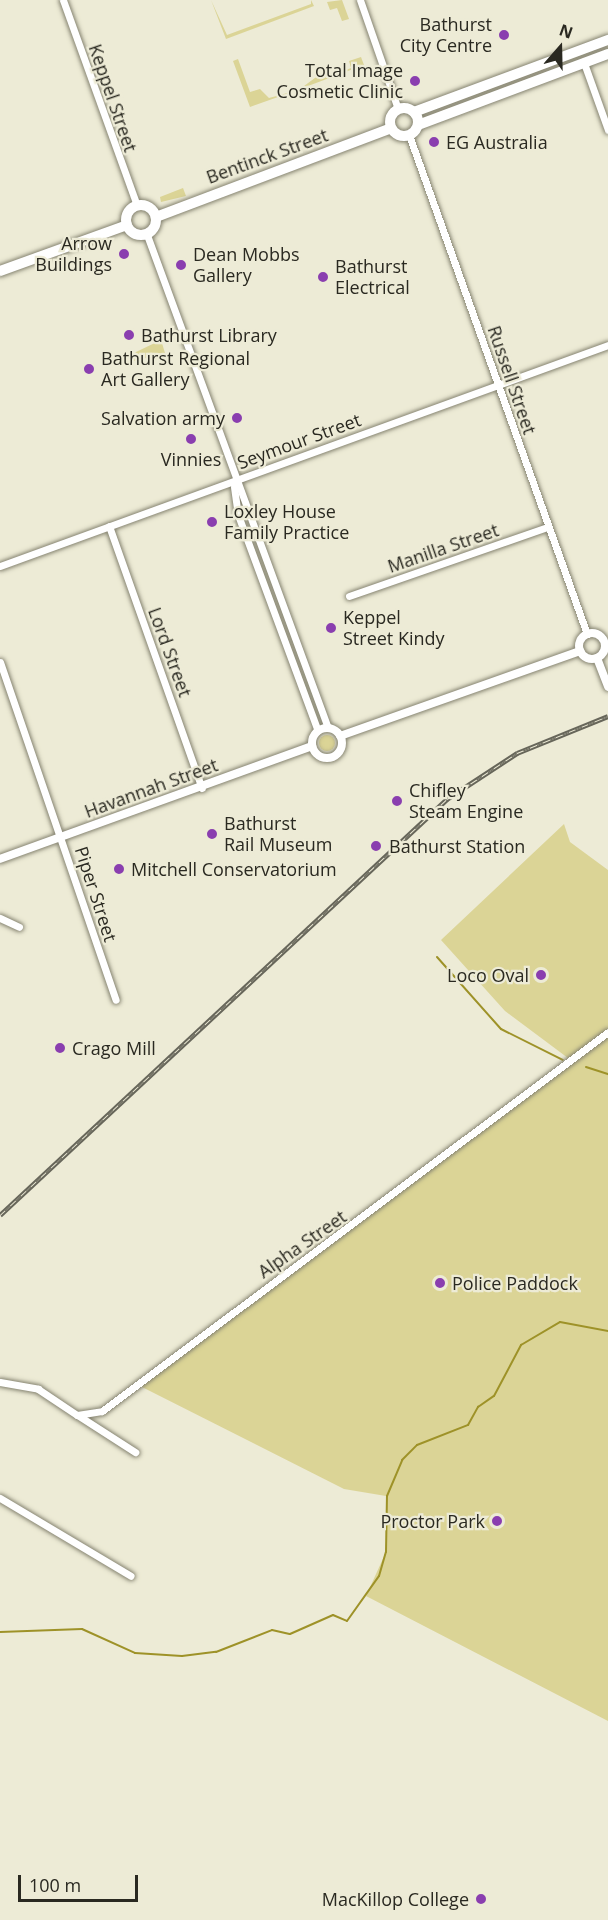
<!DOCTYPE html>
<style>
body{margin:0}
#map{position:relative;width:608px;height:1920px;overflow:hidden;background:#edebd6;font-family:"Open Sans",sans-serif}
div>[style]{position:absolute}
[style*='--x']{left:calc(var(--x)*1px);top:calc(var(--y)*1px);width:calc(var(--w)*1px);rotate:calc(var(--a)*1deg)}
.green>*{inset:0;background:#dbd496}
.round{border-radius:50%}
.stream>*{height:2px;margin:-1px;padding:0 1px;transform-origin:1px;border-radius:1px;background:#9e9228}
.roads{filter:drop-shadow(0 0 2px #868471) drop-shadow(0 0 2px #868471)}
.minor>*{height:7px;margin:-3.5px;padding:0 3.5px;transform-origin:3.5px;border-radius:3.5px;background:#fff}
.tertiary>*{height:8px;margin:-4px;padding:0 4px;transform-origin:4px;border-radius:4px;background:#fff}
.tertiary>.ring{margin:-4px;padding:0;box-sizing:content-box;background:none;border:8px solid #fff;border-radius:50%}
.primary>*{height:10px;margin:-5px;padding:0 5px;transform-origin:5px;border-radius:5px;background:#fff}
.primary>.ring{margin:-5px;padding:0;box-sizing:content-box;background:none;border:10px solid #fff;border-radius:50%}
.rail>*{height:4.5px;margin-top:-2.25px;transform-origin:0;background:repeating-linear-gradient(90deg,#edebd6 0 7px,#67665a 0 14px);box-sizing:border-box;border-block:2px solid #67665a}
.dots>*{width:16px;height:16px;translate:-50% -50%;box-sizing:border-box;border:3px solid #edebd6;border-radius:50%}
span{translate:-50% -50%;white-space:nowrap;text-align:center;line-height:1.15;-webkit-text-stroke:4.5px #edebd6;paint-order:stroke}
.poi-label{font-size:18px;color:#2a2921}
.right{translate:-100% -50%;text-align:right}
.left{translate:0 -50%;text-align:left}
.street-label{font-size:18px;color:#2a2921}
.north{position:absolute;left:530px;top:18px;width:60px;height:60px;-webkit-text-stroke:4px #edebd6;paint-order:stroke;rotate:20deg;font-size:16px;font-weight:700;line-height:24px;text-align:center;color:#2a2921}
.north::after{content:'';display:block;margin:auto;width:21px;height:27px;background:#2a2921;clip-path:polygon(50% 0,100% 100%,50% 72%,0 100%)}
.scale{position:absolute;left:18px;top:1875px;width:120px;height:27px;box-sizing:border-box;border:3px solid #2a2921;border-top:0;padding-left:8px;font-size:18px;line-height:21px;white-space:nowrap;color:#2a2921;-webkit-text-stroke:4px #edebd6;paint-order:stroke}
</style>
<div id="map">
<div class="green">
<i style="clip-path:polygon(211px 0,227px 35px,311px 4px,311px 0,314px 6px,226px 39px)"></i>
<i style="clip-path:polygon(342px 0,349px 19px,342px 21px,337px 8px,330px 10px,327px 2px)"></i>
<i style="clip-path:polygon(361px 57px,364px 65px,300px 89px,323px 72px,326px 78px,351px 68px,349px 61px)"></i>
<i style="clip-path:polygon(238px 59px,250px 92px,260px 89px,269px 98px,295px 91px,250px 107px,233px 61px)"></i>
<i style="clip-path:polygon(183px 188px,186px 196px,161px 202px,160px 197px)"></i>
<i style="clip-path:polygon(161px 340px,165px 353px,127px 363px,136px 352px)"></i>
<i class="round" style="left:319px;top:735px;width:16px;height:16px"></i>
<i style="clip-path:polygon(564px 824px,570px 842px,608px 870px,608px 1721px,366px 1596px,386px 1552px,386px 1496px,344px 1489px,140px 1386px,572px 1061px,505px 1011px,441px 940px)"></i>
</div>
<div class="stream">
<i style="--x:437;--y:957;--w:96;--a:48.4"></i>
<i style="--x:501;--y:1029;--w:69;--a:26.6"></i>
<i style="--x:586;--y:1067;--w:23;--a:18"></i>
<i style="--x:0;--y:1632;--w:82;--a:-2.1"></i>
<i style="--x:82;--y:1629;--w:58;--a:24.4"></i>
<i style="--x:135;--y:1653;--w:47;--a:3.7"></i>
<i style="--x:182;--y:1656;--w:34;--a:-7"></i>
<i style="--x:216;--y:1652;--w:60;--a:-21.4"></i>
<i style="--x:272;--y:1630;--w:18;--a:13"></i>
<i style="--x:290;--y:1634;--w:47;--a:-23.8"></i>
<i style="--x:333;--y:1615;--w:15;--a:23"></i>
<i style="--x:347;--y:1621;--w:55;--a:-54.6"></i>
<i style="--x:379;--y:1576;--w:25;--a:-74"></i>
<i style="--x:386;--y:1552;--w:56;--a:-89"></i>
<i style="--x:387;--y:1496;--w:39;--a:-67"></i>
<i style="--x:402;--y:1460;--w:21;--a:-45"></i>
<i style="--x:417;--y:1445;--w:55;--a:-21.4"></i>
<i style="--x:468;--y:1425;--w:21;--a:-61"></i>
<i style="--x:478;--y:1407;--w:19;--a:-35"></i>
<i style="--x:494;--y:1396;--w:58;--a:-62.1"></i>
<i style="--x:521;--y:1345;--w:45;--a:-30.5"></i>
<i style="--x:560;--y:1322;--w:49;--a:10.6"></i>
</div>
<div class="roads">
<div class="minor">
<i style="--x:63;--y:0;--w:219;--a:70.2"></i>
<i style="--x:360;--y:0;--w:115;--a:70.8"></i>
<i style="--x:584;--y:63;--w:71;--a:70.3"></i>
<i style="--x:409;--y:135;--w:530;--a:70.37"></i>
<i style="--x:147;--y:235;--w:525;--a:69.84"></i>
<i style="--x:234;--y:487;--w:28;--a:82"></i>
<i style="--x:238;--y:515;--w:230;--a:69.7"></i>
<i style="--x:109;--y:526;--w:278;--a:70.5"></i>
<i style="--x:0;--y:566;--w:647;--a:-19.98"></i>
<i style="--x:349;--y:596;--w:210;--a:-19.2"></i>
<i style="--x:0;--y:662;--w:357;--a:71.1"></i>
<i style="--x:0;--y:918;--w:21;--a:25"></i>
<i style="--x:0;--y:1382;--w:39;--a:10"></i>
<i style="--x:38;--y:1389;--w:47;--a:33.7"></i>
<i style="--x:77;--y:1415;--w:25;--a:-9"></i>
<i style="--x:102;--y:1411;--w:632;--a:-36.83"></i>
<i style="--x:79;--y:1416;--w:67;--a:32.7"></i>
<i style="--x:0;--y:1498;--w:152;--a:30.8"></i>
</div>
<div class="tertiary">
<i class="ring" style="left:579px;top:633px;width:18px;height:18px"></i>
<i style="--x:597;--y:658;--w:31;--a:69"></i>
<i class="ring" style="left:312px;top:728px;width:22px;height:22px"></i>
<i style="--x:340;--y:736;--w:255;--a:-19.5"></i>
<i style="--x:0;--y:859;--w:332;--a:-19.9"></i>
</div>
<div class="primary">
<i class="ring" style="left:390px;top:108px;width:18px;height:18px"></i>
<i style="--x:414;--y:112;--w:207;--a:-20.4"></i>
<i style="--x:418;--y:125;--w:203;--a:-20.5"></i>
<i class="ring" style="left:126px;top:205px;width:20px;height:20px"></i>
<i style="--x:156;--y:217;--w:251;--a:-20.7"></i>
<i style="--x:0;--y:271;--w:135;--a:-19.9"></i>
</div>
</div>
<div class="rail">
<i style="--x:0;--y:1215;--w:611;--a:-42.94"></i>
<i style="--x:447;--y:799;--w:84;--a:-33.3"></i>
<i style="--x:517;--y:753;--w:98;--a:-22.1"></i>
</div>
<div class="dots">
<i style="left:504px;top:35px;background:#8a3eaf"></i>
<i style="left:415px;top:81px;background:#8a3eaf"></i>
<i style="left:434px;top:142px;background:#8a3eaf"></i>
<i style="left:124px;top:254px;background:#8a3eaf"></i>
<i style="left:181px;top:265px;background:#8a3eaf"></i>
<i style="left:323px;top:277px;background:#8a3eaf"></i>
<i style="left:129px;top:335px;background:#8a3eaf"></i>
<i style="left:89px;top:369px;background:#8a3eaf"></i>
<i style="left:237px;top:418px;background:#8a3eaf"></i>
<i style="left:191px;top:439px;background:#8a3eaf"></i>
<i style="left:212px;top:522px;background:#8a3eaf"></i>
<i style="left:331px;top:628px;background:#8a3eaf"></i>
<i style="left:397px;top:801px;background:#8a3eaf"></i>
<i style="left:212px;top:834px;background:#8a3eaf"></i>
<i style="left:376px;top:846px;background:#8a3eaf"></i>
<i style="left:119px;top:869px;background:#8a3eaf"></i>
<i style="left:541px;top:975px;background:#8a3eaf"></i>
<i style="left:60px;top:1048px;background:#8a3eaf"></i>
<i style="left:440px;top:1283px;background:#8a3eaf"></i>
<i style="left:497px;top:1521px;background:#8a3eaf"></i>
<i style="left:481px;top:1899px;background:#8a3eaf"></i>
</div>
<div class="poi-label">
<span class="right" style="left:492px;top:35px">Bathurst<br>City Centre</span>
<span class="right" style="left:403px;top:81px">Total Image<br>Cosmetic Clinic</span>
<span class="left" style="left:446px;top:142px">EG Australia</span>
<span class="right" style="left:112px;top:254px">Arrow<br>Buildings</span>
<span class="left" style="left:193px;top:265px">Dean Mobbs<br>Gallery</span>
<span class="left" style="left:335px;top:277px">Bathurst<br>Electrical</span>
<span class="left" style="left:141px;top:335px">Bathurst Library</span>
<span class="left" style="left:101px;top:369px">Bathurst Regional<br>Art Gallery</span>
<span class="right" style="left:225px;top:418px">Salvation army</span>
<span style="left:191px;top:459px">Vinnies</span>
<span class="left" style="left:224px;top:522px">Loxley House<br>Family Practice</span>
<span class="left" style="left:343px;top:628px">Keppel<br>Street Kindy</span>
<span class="left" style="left:409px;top:801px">Chifley<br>Steam Engine</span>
<span class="left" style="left:224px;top:834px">Bathurst<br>Rail Museum</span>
<span class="left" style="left:389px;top:846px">Bathurst Station</span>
<span class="left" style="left:131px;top:869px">Mitchell Conservatorium</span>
<span class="right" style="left:529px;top:975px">Loco Oval</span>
<span class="left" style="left:72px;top:1048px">Crago Mill</span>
<span class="left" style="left:452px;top:1283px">Police Paddock</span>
<span class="right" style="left:485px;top:1521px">Proctor Park</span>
<span class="right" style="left:469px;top:1899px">MacKillop College</span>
</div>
<div class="street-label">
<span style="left:113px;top:98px;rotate:71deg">Keppel Street</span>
<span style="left:267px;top:156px;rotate:-20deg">Bentinck Street</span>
<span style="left:512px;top:380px;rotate:71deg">Russell Street</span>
<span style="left:299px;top:441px;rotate:-20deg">Seymour Street</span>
<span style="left:443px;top:548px;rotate:-19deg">Manilla Street</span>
<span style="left:170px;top:652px;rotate:70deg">Lord Street</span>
<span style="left:151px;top:788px;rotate:-20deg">Havannah Street</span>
<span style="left:96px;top:894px;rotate:72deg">Piper Street</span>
<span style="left:302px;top:1244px;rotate:-35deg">Alpha Street</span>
</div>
<div class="north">N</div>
<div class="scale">100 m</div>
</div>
